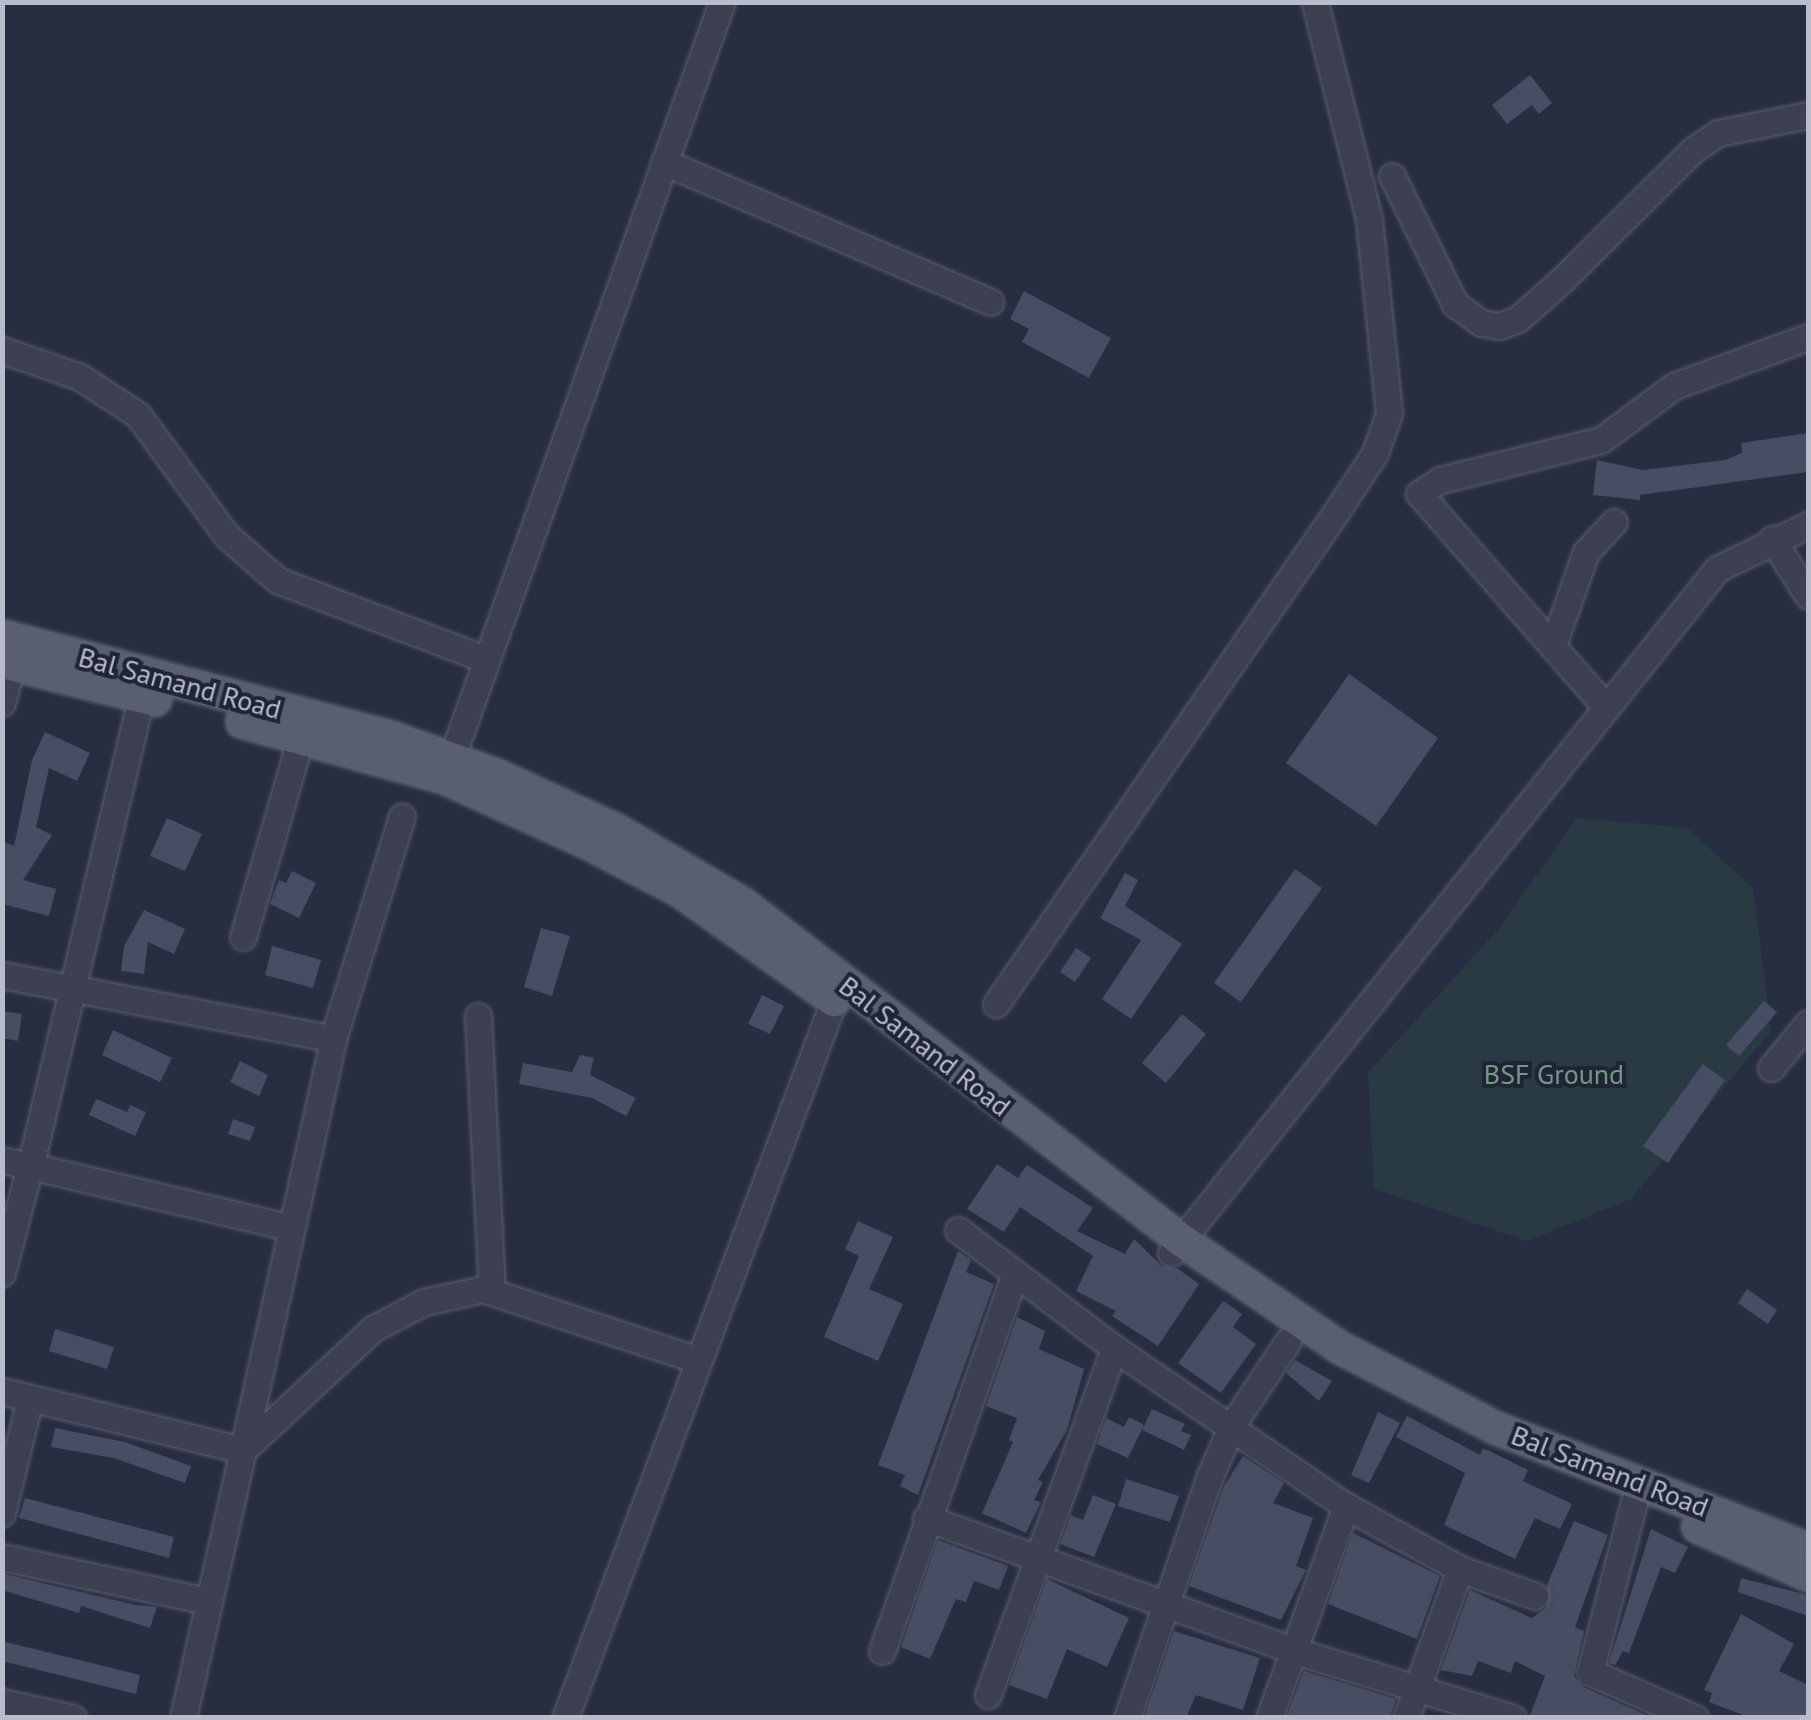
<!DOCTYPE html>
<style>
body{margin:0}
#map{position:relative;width:1811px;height:1720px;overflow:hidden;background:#282e41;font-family:"PT Sans",sans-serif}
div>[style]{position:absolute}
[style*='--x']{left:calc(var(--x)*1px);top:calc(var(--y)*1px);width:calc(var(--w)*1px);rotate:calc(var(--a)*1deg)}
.green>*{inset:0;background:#2a3a42}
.building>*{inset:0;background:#474d62}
.roads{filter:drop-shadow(0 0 2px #5a5e6e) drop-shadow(0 0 2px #5a5e6e)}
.minor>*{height:25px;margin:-12.5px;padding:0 12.5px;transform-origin:12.5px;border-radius:12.5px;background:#3c4051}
.major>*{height:32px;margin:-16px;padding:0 16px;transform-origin:16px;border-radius:16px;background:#5a5f70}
span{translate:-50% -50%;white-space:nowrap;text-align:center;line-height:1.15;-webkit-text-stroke:8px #202536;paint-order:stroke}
.street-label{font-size:28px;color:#b9bccb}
.park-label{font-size:28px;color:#719a82}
.frame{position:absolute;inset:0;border:5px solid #b9bccb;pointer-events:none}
</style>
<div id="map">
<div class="green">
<i style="clip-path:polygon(1577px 818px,1687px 828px,1753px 888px,1771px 1031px,1631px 1199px,1527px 1241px,1374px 1189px,1368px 1073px,1500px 927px)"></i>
</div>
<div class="building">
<i style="clip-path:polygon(1530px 75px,1552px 103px,1539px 114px,1532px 105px,1507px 124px,1492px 105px)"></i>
<i style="clip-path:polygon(1024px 291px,1111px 338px,1089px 378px,1022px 342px,1029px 329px,1010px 319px)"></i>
<i style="clip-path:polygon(1808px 433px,1808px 472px,1640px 495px,1640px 500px,1593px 495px,1597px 460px,1643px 470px,1725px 460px,1742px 453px,1741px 443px)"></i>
<i style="clip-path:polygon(1349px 674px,1438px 738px,1376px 826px,1286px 763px)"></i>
<i style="clip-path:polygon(45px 732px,90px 753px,77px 781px,49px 768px,36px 827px,52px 835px,23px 880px,56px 889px,49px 916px,2px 904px,2px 841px,14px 846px,32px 760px)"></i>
<i style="clip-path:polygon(167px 818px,202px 834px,185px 871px,150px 856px)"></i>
<i style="clip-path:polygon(1295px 869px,1322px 888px,1241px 1002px,1214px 983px)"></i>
<i style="clip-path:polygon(292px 871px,316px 883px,299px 918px,270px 904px,279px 880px,286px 883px)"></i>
<i style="clip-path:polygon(1125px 873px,1138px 880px,1125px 906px,1182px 944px,1131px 1019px,1102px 999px,1141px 940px,1100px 918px)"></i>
<i style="clip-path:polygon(144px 910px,185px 929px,174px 954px,148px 942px,144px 974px,121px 971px,124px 946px)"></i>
<i style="clip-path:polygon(541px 928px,570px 936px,552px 996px,524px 987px)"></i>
<i style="clip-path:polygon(272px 946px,321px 960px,313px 988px,265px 975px)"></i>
<i style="clip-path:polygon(1076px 948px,1091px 958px,1075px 982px,1060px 972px)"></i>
<i style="clip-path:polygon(762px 995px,784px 1006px,770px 1034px,748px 1024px)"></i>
<i style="clip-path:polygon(1764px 1001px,1777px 1012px,1739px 1056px,1726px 1045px)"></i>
<i style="clip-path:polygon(2px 1011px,22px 1014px,18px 1041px,2px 1038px)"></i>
<i style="clip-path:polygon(1182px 1014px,1206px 1034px,1166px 1083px,1142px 1063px)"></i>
<i style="clip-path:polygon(113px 1030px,172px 1058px,160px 1082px,102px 1055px)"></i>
<i style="clip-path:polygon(580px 1055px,594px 1058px,590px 1075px,636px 1098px,626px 1116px,592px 1098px,519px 1084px,523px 1063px,572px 1072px)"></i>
<i style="clip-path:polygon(240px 1061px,268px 1075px,259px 1096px,230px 1082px)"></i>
<i style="clip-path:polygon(1703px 1064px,1725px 1080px,1668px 1163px,1643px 1146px)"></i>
<i style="clip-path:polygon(96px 1099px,127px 1112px,130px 1105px,146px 1112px,135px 1136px,89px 1115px)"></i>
<i style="clip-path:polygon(233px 1119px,255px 1127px,250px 1141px,228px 1134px)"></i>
<i style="clip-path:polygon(997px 1164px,1018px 1178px,1027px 1165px,1093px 1208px,1077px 1231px,1125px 1254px,1134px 1239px,1162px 1266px,1177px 1268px,1199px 1284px,1158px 1346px,1112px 1316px,1116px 1311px,1076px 1291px,1093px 1256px,1020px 1207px,1004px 1232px,967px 1209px)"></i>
<i style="clip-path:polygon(858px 1221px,893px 1237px,869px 1289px,903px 1304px,878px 1361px,824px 1337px,859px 1256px,845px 1249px)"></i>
<i style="clip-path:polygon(958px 1251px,971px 1260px,966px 1272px,994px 1284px,918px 1495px,900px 1486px,905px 1475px,878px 1465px)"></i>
<i style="clip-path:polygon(1747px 1289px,1777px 1310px,1768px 1324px,1738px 1303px)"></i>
<i style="clip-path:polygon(1223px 1301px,1242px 1314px,1233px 1327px,1256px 1344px,1221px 1393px,1178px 1363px)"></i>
<i style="clip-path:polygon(1017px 1317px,1045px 1331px,1039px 1349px,1084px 1369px,1067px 1430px,1038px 1480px,1043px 1482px,1034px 1500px,1041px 1502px,1026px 1533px,982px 1513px,1013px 1442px,1009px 1440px,1017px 1418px,986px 1406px)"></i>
<i style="clip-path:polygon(55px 1329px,114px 1347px,107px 1369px,49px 1351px)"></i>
<i style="clip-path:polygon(1295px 1360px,1332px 1381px,1319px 1401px,1286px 1373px)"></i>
<i style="clip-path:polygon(1152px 1409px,1185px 1424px,1181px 1431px,1191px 1435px,1184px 1450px,1142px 1430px)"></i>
<i style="clip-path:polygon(1378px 1412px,1400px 1423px,1369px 1483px,1351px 1475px)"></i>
<i style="clip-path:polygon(1407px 1416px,1480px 1455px,1483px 1448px,1528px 1470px,1523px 1481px,1572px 1504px,1560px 1529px,1535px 1518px,1515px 1559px,1444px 1525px,1465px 1473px,1396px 1437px)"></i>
<i style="clip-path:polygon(1129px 1417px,1144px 1425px,1128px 1458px,1097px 1444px,1106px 1418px,1124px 1427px)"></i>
<i style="clip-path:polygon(55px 1428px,125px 1442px,191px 1466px,185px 1483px,114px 1458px,51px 1447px)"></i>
<i style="clip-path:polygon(1243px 1456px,1284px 1483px,1273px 1503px,1313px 1518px,1296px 1566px,1306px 1570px,1281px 1620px,1189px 1586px,1224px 1486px)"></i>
<i style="clip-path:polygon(1126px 1479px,1179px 1496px,1170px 1522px,1118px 1506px)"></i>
<i style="clip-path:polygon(1093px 1495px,1116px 1504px,1094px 1557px,1060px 1544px,1071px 1515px,1083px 1520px)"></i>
<i style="clip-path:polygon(25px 1498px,174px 1537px,169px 1558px,19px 1518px)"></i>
<i style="clip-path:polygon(1574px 1521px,1608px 1535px,1575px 1627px,1584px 1631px,1574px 1676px,1583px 1687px,1653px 1718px,1529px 1718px,1545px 1676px,1515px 1661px,1511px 1673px,1478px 1661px,1472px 1676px,1441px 1670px,1470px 1590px,1532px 1618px,1546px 1608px,1547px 1585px)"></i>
<i style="clip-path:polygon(1651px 1529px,1688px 1547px,1675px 1573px,1661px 1567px,1629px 1653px,1623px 1651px,1615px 1665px,1609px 1663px)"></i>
<i style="clip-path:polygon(1353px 1533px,1440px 1576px,1417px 1639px,1328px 1604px)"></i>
<i style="clip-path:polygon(938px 1540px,1008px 1566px,999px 1590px,974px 1581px,966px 1602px,956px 1599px,930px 1659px,901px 1647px)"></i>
<i style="clip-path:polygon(4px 1574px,136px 1605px,157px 1607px,150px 1628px,81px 1606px,79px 1613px,2px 1590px)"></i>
<i style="clip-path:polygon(1741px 1578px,1808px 1595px,1808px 1616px,1738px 1592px)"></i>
<i style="clip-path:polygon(1047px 1579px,1129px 1618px,1107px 1667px,1067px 1649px,1047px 1699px,1009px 1685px)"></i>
<i style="clip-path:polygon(1741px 1614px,1794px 1644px,1779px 1671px,1808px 1685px,1808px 1718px,1751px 1718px,1709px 1702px,1712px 1693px,1704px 1690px)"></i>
<i style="clip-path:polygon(1174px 1631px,1260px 1658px,1243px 1710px,1196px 1695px,1186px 1718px,1144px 1718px)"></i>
<i style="clip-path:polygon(2px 1641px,140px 1675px,136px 1694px,2px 1661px)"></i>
<i style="clip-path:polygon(1304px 1671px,1396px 1699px,1390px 1718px,1286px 1718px)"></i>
</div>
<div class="roads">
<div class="minor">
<i style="--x:664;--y:162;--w:355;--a:23.2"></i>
<i style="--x:1392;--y:176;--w:143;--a:63.8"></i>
<i style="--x:1455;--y:304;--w:32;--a:36"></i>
<i style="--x:1481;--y:323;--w:18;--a:9"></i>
<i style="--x:1499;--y:326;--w:20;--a:-20"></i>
<i style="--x:1518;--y:319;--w:57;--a:-41.5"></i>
<i style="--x:1561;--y:281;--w:186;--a:-44.8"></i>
<i style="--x:1693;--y:150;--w:30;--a:-34"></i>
<i style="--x:1718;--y:133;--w:92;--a:-11.3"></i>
<i style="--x:2;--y:350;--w:83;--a:19.1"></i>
<i style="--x:80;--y:377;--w:69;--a:33.2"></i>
<i style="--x:138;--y:415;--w:149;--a:53.7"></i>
<i style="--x:226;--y:535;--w:68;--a:41.4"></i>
<i style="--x:277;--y:580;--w:222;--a:20.8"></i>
<i style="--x:1772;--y:539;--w:67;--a:57.7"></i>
<i style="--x:1553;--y:645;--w:99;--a:-70.5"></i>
<i style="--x:1586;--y:552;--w:41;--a:-47"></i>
<i style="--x:145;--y:681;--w:498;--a:103.3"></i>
<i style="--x:30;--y:1166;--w:266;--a:13.3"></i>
<i style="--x:2;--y:703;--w:40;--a:-75.6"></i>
<i style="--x:1604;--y:705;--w:281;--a:-131.2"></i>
<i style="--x:1419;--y:494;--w:25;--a:-34"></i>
<i style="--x:1440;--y:480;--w:166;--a:-14"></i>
<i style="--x:1601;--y:440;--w:91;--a:-36.5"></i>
<i style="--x:1674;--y:386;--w:143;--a:-20.1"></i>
<i style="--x:452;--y:757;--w:802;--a:-70.32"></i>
<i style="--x:243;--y:937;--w:207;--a:-73.8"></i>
<i style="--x:2;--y:975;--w:337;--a:10.9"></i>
<i style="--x:996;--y:1004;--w:598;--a:-55.35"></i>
<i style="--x:1336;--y:512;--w:71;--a:-56.5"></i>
<i style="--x:1375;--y:453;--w:42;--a:-70.7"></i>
<i style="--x:1389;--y:413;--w:195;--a:-95.9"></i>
<i style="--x:1369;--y:219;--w:224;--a:-104"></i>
<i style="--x:478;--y:1016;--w:275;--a:87.1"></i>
<i style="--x:1771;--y:1068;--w:58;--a:-50.6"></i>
<i style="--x:2;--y:1160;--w:29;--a:12"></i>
<i style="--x:30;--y:1166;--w:111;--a:104.7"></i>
<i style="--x:958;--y:1230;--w:196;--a:37.1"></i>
<i style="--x:1114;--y:1348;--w:281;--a:34.3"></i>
<i style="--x:1346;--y:1506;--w:130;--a:28.9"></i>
<i style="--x:1171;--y:1253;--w:875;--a:-51.4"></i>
<i style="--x:1717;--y:569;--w:101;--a:-25.8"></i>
<i style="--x:2;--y:1391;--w:248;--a:13.8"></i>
<i style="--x:243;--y:1450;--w:421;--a:-77.6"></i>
<i style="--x:333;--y:1039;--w:233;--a:-72.8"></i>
<i style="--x:1634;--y:1502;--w:176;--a:104.5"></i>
<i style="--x:1590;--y:1672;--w:115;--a:23.7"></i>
<i style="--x:2;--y:1513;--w:118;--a:-76.3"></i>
<i style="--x:926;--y:1518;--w:389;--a:19.8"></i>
<i style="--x:1292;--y:1650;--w:231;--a:17.1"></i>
<i style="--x:2;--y:1557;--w:211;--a:12.1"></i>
<i style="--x:882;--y:1651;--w:398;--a:-70.6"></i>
<i style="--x:988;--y:1695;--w:369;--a:-70"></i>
<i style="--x:2;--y:1702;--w:73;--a:12.7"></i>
<i style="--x:183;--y:1718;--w:275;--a:-77.4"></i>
<i style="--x:243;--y:1450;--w:179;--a:-43"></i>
<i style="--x:374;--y:1328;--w:56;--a:-27.5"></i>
<i style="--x:424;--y:1302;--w:60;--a:-12.4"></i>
<i style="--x:483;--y:1289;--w:223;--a:18.3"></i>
<i style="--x:565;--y:1718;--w:767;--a:-69.46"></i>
<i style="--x:1127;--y:1718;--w:256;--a:-71.1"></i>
<i style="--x:1210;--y:1476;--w:56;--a:-66.7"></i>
<i style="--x:1232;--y:1425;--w:101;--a:-56.3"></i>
<i style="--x:1269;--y:1718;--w:226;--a:-70"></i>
<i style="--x:1406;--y:1718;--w:158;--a:-70.1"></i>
<i style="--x:1460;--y:1569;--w:80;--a:19.8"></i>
</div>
<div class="major">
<i style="--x:2;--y:636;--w:404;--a:14.6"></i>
<i style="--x:393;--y:738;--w:109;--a:19.8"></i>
<i style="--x:496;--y:775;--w:132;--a:24.6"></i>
<i style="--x:616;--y:830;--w:147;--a:30.2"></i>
<i style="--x:743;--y:904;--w:552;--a:37.49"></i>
<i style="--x:1181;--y:1240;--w:191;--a:34.1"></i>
<i style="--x:1339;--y:1347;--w:177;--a:27.3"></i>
<i style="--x:1496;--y:1428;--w:335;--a:21.2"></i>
<i style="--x:2;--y:662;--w:158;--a:13.9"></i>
<i style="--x:242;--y:722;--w:211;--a:15.4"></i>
<i style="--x:445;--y:778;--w:162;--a:24.5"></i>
<i style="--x:592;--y:845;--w:99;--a:27.6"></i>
<i style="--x:680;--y:891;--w:189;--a:35.3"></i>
<i style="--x:1698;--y:1527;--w:120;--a:23.6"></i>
</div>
</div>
<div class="street-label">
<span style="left:180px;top:683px;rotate:15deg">Bal Samand Road</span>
<span style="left:925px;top:1046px;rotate:38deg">Bal Samand Road</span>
<span style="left:1610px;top:1471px;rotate:21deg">Bal Samand Road</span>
</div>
<div class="park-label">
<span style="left:1554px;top:1074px">BSF Ground</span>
</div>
<div class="frame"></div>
</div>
